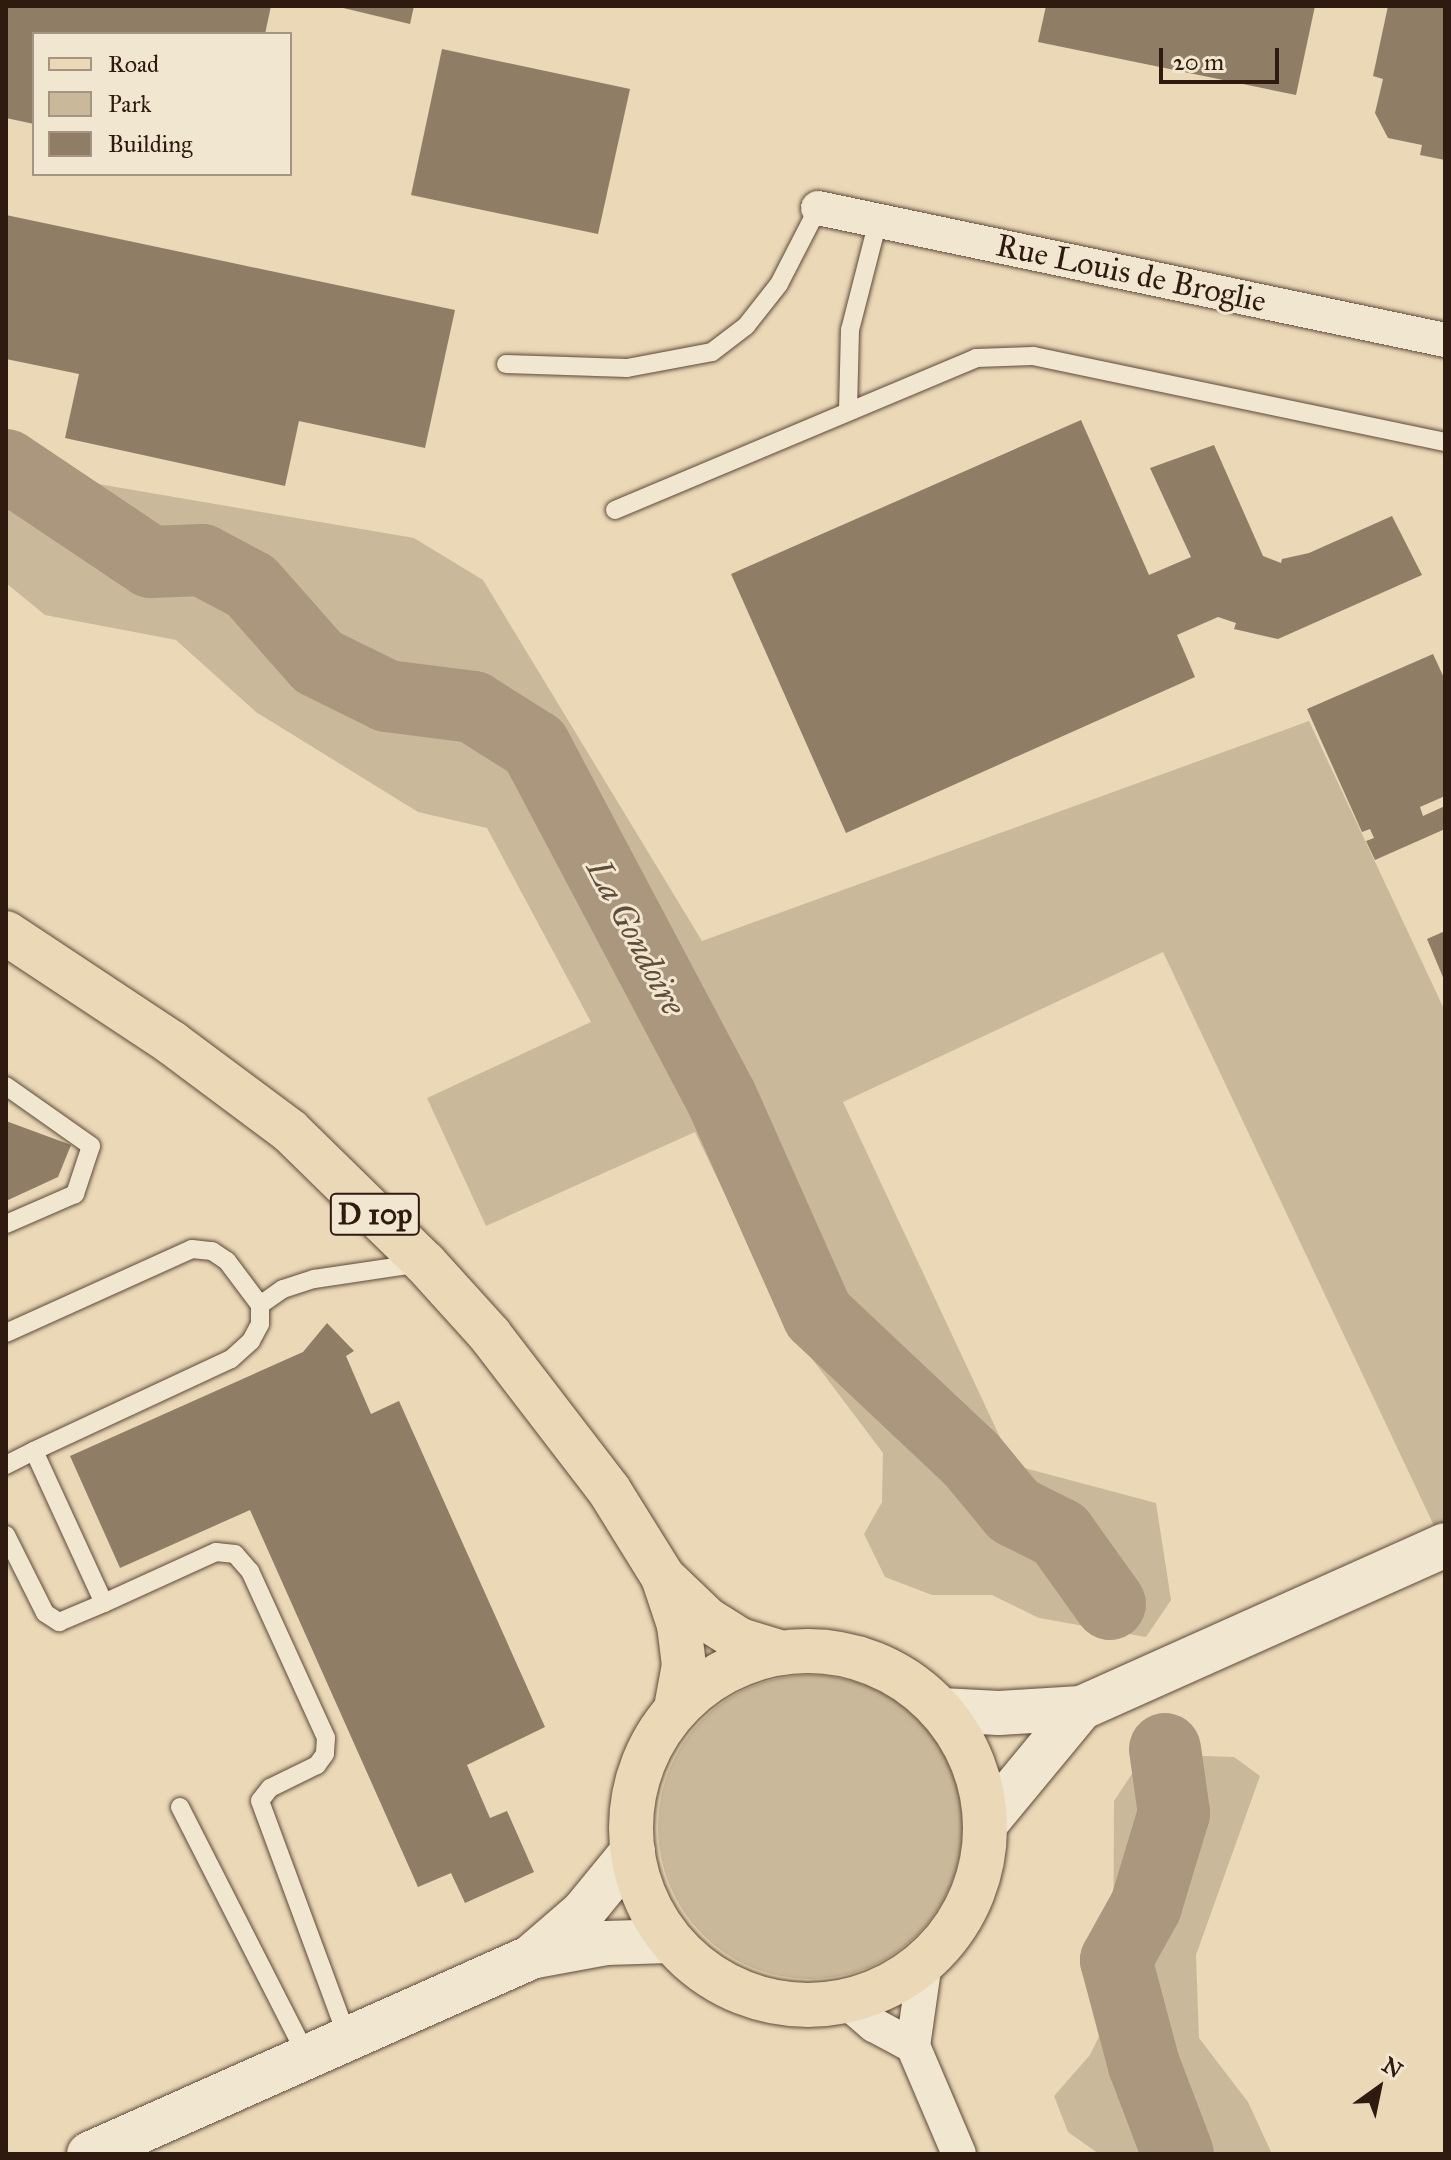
<!DOCTYPE html>
<style>
body{margin:0}
#map{position:relative;width:1451px;height:2160px;overflow:hidden;background:#ead8b7;font-family:"IM FELL Great Primer",serif}
div>[style]{position:absolute}
[style*='--x']{left:calc(var(--x)*1px);top:calc(var(--y)*1px);width:calc(var(--w)*1px);rotate:calc(var(--a)*1deg)}
.green>*{inset:0;background:#cab89a}
.round{border-radius:50%}
.river>*{height:72px;margin:-36px;padding:0 36px;transform-origin:36px;border-radius:36px;background:#aa977e}
.building>*{inset:0;background:#907d66}
.roads{filter:drop-shadow(0 0 2px #5e4a39) drop-shadow(0 0 2px #5e4a39)}
.service>*{height:18px;margin:-9px;padding:0 9px;transform-origin:9px;border-radius:9px;background:#f1e6d0}
.minor>*{height:34px;margin:-17px;padding:0 17px;transform-origin:17px;border-radius:17px;background:#f1e6d0}
.secondary>*{height:44px;margin:-22px;padding:0 22px;transform-origin:22px;border-radius:22px;background:#f1e6d0}
.primary>*{height:44px;margin:-22px;padding:0 22px;transform-origin:22px;border-radius:22px;background:#ead8b7}
.primary>.ring{margin:-22px;padding:0;box-sizing:content-box;background:none;border:44px solid #ead8b7;border-radius:50%}
span{translate:-50% -50%;white-space:nowrap;text-align:center;line-height:1.15;-webkit-text-stroke:6px #f1e6d0;paint-order:stroke}
.shield-label span{padding:2px 6px;background:#f1e6d0;border:2px solid;border-radius:6px;-webkit-text-stroke-width:0}
.shield-label{font-size:30px;color:#2f1a0f;font-weight:700}
.street-label{font-size:32px;color:#2f1a0f}
.water-label{font-size:34px;color:#604c3b;font-style:italic}
.frame{position:absolute;inset:0;border:8px solid #2f1a0f;pointer-events:none}
.legend{position:absolute;left:32px;top:32px;width:260px;height:144px;box-sizing:border-box;background:#f1e6d0;border:2px solid #a39483;margin:0;padding:10px 14px;list-style:none;font-size:24px;color:#2f1a0f}
.legend li{display:flex;align-items:center;gap:16px;height:40px}
.legend b{width:40px;border:2px solid #a39483}
.north{position:absolute;left:1339px;top:2048px;width:80px;height:80px;-webkit-text-stroke:6px #f1e6d0;paint-order:stroke;rotate:33deg;font-size:22px;font-weight:700;line-height:32px;text-align:center;color:#2f1a0f}
.north::after{content:'';display:block;margin:auto;width:28px;height:36px;background:#2f1a0f;clip-path:polygon(50% 0,100% 100%,50% 72%,0 100%)}
.scale{position:absolute;left:1159px;top:48px;width:120px;height:36px;box-sizing:border-box;border:4px solid #2f1a0f;border-top:0;padding-left:10px;font-size:24px;line-height:28px;white-space:nowrap;color:#2f1a0f;-webkit-text-stroke:6px #f1e6d0;paint-order:stroke}
</style>
<div id="map">
<div class="green">
<i style="clip-path:polygon(6px 447px,69px 479px,414px 538px,483px 580px,702px 941px,1309px 721px,1445px 1011px,1445px 1549px,1163px 952px,843px 1102px,1013px 1465px,1156px 1503px,1171px 1600px,1146px 1637px,1039px 1618px,992px 1595px,932px 1595px,885px 1577px,864px 1534px,882px 1502px,883px 1453px,791px 1331px,695px 1132px,486px 1226px,427px 1098px,591px 1022px,487px 828px,418px 812px,256px 712px,176px 640px,45px 615px,6px 583px)"></i>
<i class="round" style="left:658px;top:1675px;width:304px;height:304px"></i>
<i style="clip-path:polygon(1145px 1754px,1234px 1757px,1260px 1776px,1196px 1955px,1199px 2038px,1248px 2102px,1272px 2154px,1099px 2154px,1068px 2132px,1054px 2096px,1090px 2055px,1113px 2008px,1114px 1801px)"></i>
</div>
<div class="river">
<i style="--x:6;--y:465;--w:174;--a:33.8"></i>
<i style="--x:151;--y:562;--w:51;--a:-2.2"></i>
<i style="--x:202;--y:560;--w:55;--a:28"></i>
<i style="--x:251;--y:586;--w:101;--a:48.6"></i>
<i style="--x:318;--y:662;--w:77;--a:26.2"></i>
<i style="--x:387;--y:696;--w:87;--a:7.3"></i>
<i style="--x:473;--y:707;--w:73;--a:32.2"></i>
<i style="--x:535;--y:746;--w:397;--a:62.1"></i>
<i style="--x:721;--y:1097;--w:239;--a:66"></i>
<i style="--x:818;--y:1315;--w:210;--a:43.3"></i>
<i style="--x:971;--y:1459;--w:67;--a:50.4"></i>
<i style="--x:1014;--y:1511;--w:51;--a:26.6"></i>
<i style="--x:1060;--y:1534;--w:86;--a:54.5"></i>
<i style="--x:1165;--y:1749;--w:65;--a:82"></i>
<i style="--x:1174;--y:1813;--w:97;--a:106.8"></i>
<i style="--x:1146;--y:1906;--w:62;--a:119.1"></i>
<i style="--x:1116;--y:1960;--w:109;--a:75.1"></i>
<i style="--x:1144;--y:2065;--w:95;--a:69.1"></i>
</div>
<div class="building">
<i style="clip-path:polygon(6px 6px,271px 6px,265px 34px,34px 34px,34px 124px,6px 118px)"></i>
<i style="clip-path:polygon(335px 6px,414px 6px,410px 24px)"></i>
<i style="clip-path:polygon(1046px 6px,1315px 6px,1296px 95px,1038px 42px)"></i>
<i style="clip-path:polygon(1388px 6px,1445px 6px,1445px 160px,1420px 155px,1422px 145px,1388px 138px,1375px 113px,1383px 79px,1373px 76px)"></i>
<i style="clip-path:polygon(442px 49px,630px 89px,598px 234px,411px 195px)"></i>
<i style="clip-path:polygon(6px 215px,455px 310px,425px 448px,299px 421px,285px 486px,65px 438px,79px 374px,6px 359px)"></i>
<i style="clip-path:polygon(1081px 420px,1149px 575px,1191px 557px,1150px 468px,1214px 445px,1263px 556px,1281px 563px,1282px 559px,1309px 553px,1392px 516px,1422px 575px,1278px 639px,1234px 629px,1236px 623px,1218px 617px,1177px 635px,1195px 677px,846px 833px,731px 574px)"></i>
<i style="clip-path:polygon(1433px 654px,1445px 680px,1445px 796px,1420px 807px,1423px 816px,1445px 806px,1445px 829px,1375px 860px,1366px 841px,1374px 838px,1370px 829px,1362px 832px,1307px 709px)"></i>
<i style="clip-path:polygon(1445px 931px,1445px 982px,1427px 939px)"></i>
<i style="clip-path:polygon(6px 1121px,71px 1145px,58px 1177px,6px 1201px)"></i>
<i style="clip-path:polygon(327px 1323px,354px 1351px,346px 1356px,371px 1414px,399px 1401px,545px 1727px,467px 1765px,490px 1818px,507px 1811px,534px 1872px,465px 1903px,451px 1873px,418px 1887px,250px 1510px,120px 1568px,70px 1456px,303px 1352px)"></i>
</div>
<div class="roads">
<div class="service">
<i style="--x:506;--y:364;--w:121;--a:1.9"></i>
<i style="--x:627;--y:368;--w:86;--a:-10.7"></i>
<i style="--x:712;--y:352;--w:43;--a:-37.4"></i>
<i style="--x:746;--y:326;--w:53;--a:-51.8"></i>
<i style="--x:779;--y:284;--w:85;--a:-62.8"></i>
<i style="--x:848;--y:411;--w:81;--a:-88.6"></i>
<i style="--x:850;--y:330;--w:113;--a:-75.6"></i>
<i style="--x:615;--y:510;--w:392;--a:-22.8"></i>
<i style="--x:976;--y:358;--w:57;--a:-2"></i>
<i style="--x:1033;--y:356;--w:421;--a:11.8"></i>
<i style="--x:6;--y:1086;--w:104;--a:35.2"></i>
<i style="--x:91;--y:1146;--w:51;--a:108.4"></i>
<i style="--x:75;--y:1194;--w:75;--a:156.5"></i>
<i style="--x:260;--y:1305;--w:28;--a:-35"></i>
<i style="--x:283;--y:1289;--w:33;--a:-18"></i>
<i style="--x:314;--y:1279;--w:108;--a:-8.5"></i>
<i style="--x:6;--y:1333;--w:204;--a:-24.3"></i>
<i style="--x:192;--y:1249;--w:20;--a:6"></i>
<i style="--x:212;--y:1251;--w:18;--a:34"></i>
<i style="--x:227;--y:1261;--w:55;--a:53.1"></i>
<i style="--x:260;--y:1305;--w:19;--a:90"></i>
<i style="--x:260;--y:1324;--w:19;--a:118"></i>
<i style="--x:251;--y:1341;--w:27;--a:138"></i>
<i style="--x:231;--y:1359;--w:217;--a:155"></i>
<i style="--x:34;--y:1451;--w:167;--a:65.3"></i>
<i style="--x:104;--y:1603;--w:123;--a:-24.5"></i>
<i style="--x:216;--y:1552;--w:19;--a:6"></i>
<i style="--x:235;--y:1554;--w:23;--a:49"></i>
<i style="--x:250;--y:1571;--w:183;--a:65.5"></i>
<i style="--x:326;--y:1738;--w:16;--a:94"></i>
<i style="--x:325;--y:1754;--w:14;--a:126"></i>
<i style="--x:317;--y:1765;--w:52;--a:153.9"></i>
<i style="--x:270;--y:1788;--w:16;--a:128"></i>
<i style="--x:260;--y:1801;--w:254;--a:69.7"></i>
<i style="--x:6;--y:1465;--w:31;--a:-27"></i>
<i style="--x:6;--y:1535;--w:87;--a:63.4"></i>
<i style="--x:45;--y:1613;--w:17;--a:33"></i>
<i style="--x:59;--y:1622;--w:49;--a:-22.9"></i>
<i style="--x:180;--y:1807;--w:280;--a:63"></i>
</div>
<div class="minor">
<i style="--x:818;--y:208;--w:641;--a:11.89"></i>
<i style="--x:925;--y:1962;--w:85;--a:98.1"></i>
<i style="--x:913;--y:2046;--w:117;--a:66.9"></i>
<i style="--x:846;--y:2001;--w:37;--a:41"></i>
<i style="--x:874;--y:2025;--w:44;--a:28.3"></i>
</div>
<div class="secondary">
<i style="--x:941;--y:1710;--w:58;--a:3"></i>
<i style="--x:999;--y:1713;--w:82;--a:-3.5"></i>
<i style="--x:1081;--y:1708;--w:399;--a:-24.1"></i>
<i style="--x:986;--y:1823;--w:149;--a:-50.4"></i>
<i style="--x:531;--y:1957;--w:69;--a:-40.9"></i>
<i style="--x:583;--y:1912;--w:79;--a:-50.7"></i>
<i style="--x:89;--y:2154;--w:484;--a:-24"></i>
<i style="--x:531;--y:1957;--w:76;--a:-10.6"></i>
<i style="--x:606;--y:1943;--w:63;--a:-1.8"></i>
</div>
<div class="primary">
<i style="--x:6;--y:933;--w:199;--a:33.5"></i>
<i style="--x:172;--y:1043;--w:147;--a:36.7"></i>
<i style="--x:290;--y:1131;--w:189;--a:44.4"></i>
<i style="--x:425;--y:1263;--w:97;--a:47.9"></i>
<i style="--x:490;--y:1335;--w:195;--a:52.5"></i>
<i style="--x:609;--y:1490;--w:102;--a:58.2"></i>
<i style="--x:663;--y:1577;--w:51;--a:71.6"></i>
<i style="--x:679;--y:1625;--w:40;--a:82.9"></i>
<i style="--x:684;--y:1665;--w:44;--a:100.5"></i>
<i style="--x:667;--y:1581;--w:57;--a:43.6"></i>
<i style="--x:708;--y:1620;--w:38;--a:32"></i>
<i style="--x:740;--y:1640;--w:41;--a:17.1"></i>
<i class="ring" style="left:631px;top:1651px;width:310px;height:310px"></i>
</div>
</div>
<div class="shield-label">
<span style="left:375px;top:1214px">D 10p</span>
</div>
<div class="street-label">
<span style="left:1131px;top:274px;rotate:12deg">Rue Louis de Broglie</span>
</div>
<div class="water-label">
<span style="left:636px;top:937px;rotate:62deg">La Gondoire</span>
</div>
<div class="frame"></div>
<ul class="legend">
<li><b style="height:10px;background:#ead8b7"></b>Road</li>
<li><b style="height:22px;background:#cab89a"></b>Park</li>
<li><b style="height:22px;background:#907d66"></b>Building</li>
</ul>
<div class="north">N</div>
<div class="scale">20 m</div>
</div>
